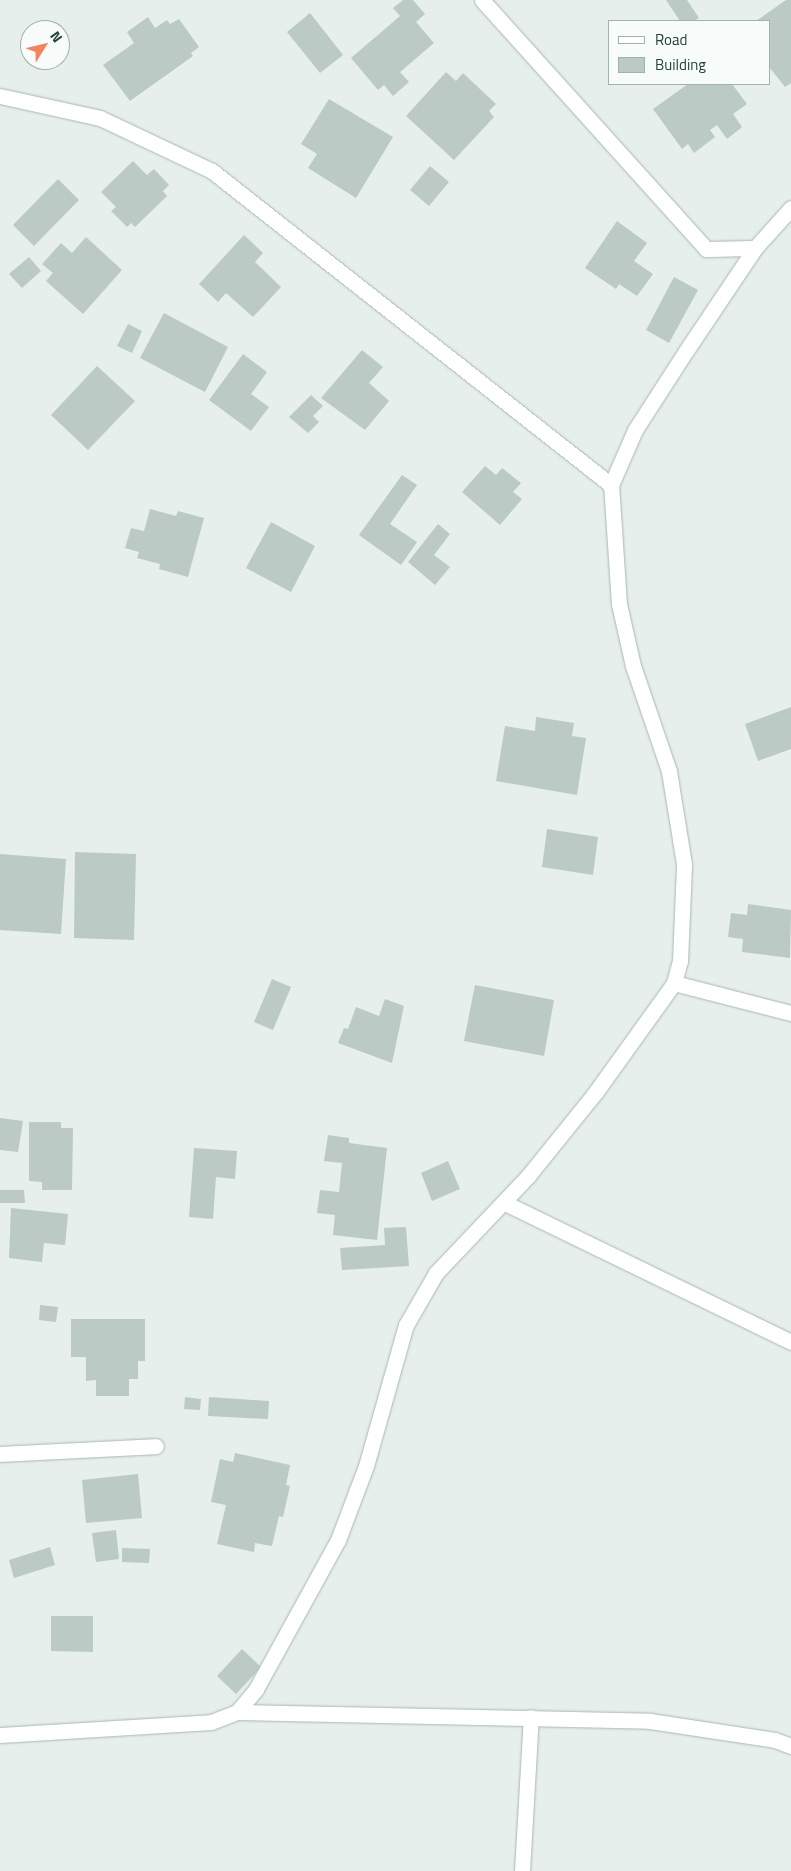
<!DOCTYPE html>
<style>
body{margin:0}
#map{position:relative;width:791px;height:1871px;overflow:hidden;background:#e6efeb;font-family:"Titillium Web",sans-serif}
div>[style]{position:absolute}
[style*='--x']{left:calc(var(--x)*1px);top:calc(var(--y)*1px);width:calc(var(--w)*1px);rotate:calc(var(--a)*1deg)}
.building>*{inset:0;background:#bbcac4}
.roads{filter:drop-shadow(0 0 1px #a8b8b2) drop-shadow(0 0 1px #a8b8b2)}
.minor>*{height:15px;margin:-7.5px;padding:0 7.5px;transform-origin:7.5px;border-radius:7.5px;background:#fff}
span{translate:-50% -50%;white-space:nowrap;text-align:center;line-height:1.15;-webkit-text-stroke:5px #f7fbf9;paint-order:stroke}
.legend{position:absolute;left:608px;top:20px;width:162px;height:65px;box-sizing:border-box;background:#f7fbf9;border:1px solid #a3b1ad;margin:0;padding:6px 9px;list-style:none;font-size:15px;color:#24423a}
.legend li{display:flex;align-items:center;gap:10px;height:25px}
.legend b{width:25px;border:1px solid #a3b1ad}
.north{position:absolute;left:20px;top:20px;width:50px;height:50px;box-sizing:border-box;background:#f7fbf9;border:1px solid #a3b1ad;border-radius:50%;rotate:54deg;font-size:14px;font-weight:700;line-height:20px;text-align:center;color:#24423a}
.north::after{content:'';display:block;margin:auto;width:18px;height:22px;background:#f4845f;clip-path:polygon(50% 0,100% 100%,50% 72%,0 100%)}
</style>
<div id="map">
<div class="building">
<i style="clip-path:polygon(403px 0,413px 0,425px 14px,416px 22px,434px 43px,400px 72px,409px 82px,393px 96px,384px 85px,378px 90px,351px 58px,400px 16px,393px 8px)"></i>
<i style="clip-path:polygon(666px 0,687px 0,699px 18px,694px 21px,680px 21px)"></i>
<i style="clip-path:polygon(786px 0,791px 0,791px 83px,785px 87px,770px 68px,770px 21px,756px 21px)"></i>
<i style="clip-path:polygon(310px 13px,343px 55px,320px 73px,287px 32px)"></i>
<i style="clip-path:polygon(148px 17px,155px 28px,167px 20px,170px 24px,179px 19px,199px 47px,191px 53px,193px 56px,130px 101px,103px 65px,134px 43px,127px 32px)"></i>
<i style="clip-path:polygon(446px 72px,456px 81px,463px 73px,496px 104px,489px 111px,494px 117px,454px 160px,406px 116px)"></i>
<i style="clip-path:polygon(688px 84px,732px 84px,747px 104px,733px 114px,742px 127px,727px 139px,717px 125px,710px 130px,715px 137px,694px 153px,688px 144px,682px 149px,653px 109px)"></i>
<i style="clip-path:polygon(329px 99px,393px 137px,356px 198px,308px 168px,317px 154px,301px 144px)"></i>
<i style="clip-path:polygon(133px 161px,147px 175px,154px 169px,169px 185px,163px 191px,167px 196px,135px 227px,131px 223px,127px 227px,111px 211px,116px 207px,101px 192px)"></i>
<i style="clip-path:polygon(430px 166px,449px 182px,429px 206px,410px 190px)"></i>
<i style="clip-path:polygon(58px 179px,79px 200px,34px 246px,13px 225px)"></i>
<i style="clip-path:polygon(617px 221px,647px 243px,634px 261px,653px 274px,637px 296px,619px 284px,616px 289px,585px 268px)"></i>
<i style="clip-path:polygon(244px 235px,263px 253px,255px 262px,281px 287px,253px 317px,226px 293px,218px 302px,199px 284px)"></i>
<i style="clip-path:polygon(86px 237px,122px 270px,83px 314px,46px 281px,53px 273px,42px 264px,61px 243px,72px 253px)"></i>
<i style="clip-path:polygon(29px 257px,41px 271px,22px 288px,9px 274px)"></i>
<i style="clip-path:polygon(674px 277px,698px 290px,669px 343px,646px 330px)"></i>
<i style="clip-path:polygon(164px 313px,228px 347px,205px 392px,140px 358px)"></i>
<i style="clip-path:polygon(128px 324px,142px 331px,132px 353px,117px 346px)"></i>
<i style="clip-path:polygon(362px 350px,383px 367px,369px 383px,389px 401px,365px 430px,321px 398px)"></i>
<i style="clip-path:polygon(243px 354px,267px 372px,251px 394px,269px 407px,251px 431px,209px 400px)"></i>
<i style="clip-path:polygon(97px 366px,135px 401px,88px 450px,51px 415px)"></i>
<i style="clip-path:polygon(311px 395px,323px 406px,313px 416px,319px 422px,308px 433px,289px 417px)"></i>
<i style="clip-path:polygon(485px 466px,496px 475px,502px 468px,521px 483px,513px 492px,522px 499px,500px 525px,462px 492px)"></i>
<i style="clip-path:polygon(402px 475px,417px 485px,390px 524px,417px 542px,401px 565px,359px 535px)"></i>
<i style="clip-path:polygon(150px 509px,176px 516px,178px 511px,204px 518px,188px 577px,159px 569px,160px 564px,137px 558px,139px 552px,125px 548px,131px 528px,144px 531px)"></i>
<i style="clip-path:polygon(271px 522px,315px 546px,291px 592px,246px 568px)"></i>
<i style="clip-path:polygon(438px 524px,450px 534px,434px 555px,450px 567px,435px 585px,408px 562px)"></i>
<i style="clip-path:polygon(791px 707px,791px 749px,758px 761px,745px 724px)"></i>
<i style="clip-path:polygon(536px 717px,574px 723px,572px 736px,586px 738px,577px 795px,496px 781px,505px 726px,535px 731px)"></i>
<i style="clip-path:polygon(547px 829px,598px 837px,593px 875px,542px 867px)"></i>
<i style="clip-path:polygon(75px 852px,136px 854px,134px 940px,74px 938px)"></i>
<i style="clip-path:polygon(0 854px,66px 859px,61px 934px,0 930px)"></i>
<i style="clip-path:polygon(748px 904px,791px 910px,790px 958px,742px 952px,743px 939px,728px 937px,731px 913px,747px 915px)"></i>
<i style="clip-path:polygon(272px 979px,291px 987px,273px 1030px,254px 1022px)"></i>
<i style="clip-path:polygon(475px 985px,554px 1000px,544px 1056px,464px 1041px)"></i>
<i style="clip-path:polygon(385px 999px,404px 1006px,392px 1063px,338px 1043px,344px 1028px,348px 1029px,356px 1007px,379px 1016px)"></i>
<i style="clip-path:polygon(0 1118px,23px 1121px,18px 1152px,0 1150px)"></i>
<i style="clip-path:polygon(29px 1122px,61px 1122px,61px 1128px,73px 1128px,72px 1190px,42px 1190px,42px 1182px,29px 1181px)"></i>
<i style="clip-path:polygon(328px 1135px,349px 1138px,349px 1143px,387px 1148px,377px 1240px,333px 1235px,335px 1215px,317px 1213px,320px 1190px,339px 1192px,342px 1163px,324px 1161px)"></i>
<i style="clip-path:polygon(194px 1148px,237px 1151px,235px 1179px,216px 1177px,213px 1219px,189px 1217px)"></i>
<i style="clip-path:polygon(448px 1161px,460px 1189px,432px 1201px,421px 1173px)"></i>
<i style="clip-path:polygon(0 1190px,24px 1190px,25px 1203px,0 1203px)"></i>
<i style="clip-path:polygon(11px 1208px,68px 1214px,65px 1245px,44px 1243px,42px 1262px,9px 1258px)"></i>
<i style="clip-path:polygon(406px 1227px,409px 1266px,342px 1270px,340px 1248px,385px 1245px,384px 1228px)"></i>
<i style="clip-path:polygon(40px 1305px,58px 1307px,56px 1322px,39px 1320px)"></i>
<i style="clip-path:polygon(71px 1319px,145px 1319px,145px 1361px,138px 1361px,138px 1379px,129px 1379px,129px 1396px,96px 1396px,96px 1380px,86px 1381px,86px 1357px,71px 1357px)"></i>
<i style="clip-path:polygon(185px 1397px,201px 1399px,200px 1410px,184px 1409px)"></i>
<i style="clip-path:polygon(209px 1397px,269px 1401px,268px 1419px,208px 1416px)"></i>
<i style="clip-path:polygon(235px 1453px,290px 1465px,286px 1485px,290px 1486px,283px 1517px,279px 1516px,272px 1546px,255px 1543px,254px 1552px,217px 1544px,226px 1505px,211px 1502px,220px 1459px,233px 1462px)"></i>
<i style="clip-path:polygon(138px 1474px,142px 1518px,86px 1523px,82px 1480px)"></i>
<i style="clip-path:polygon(116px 1530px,119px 1559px,96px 1562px,92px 1533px)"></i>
<i style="clip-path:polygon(50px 1547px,55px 1565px,14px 1578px,9px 1560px)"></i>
<i style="clip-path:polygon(122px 1548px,150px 1549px,149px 1563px,122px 1562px)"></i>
<i style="clip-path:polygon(51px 1616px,93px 1616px,93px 1652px,51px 1651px)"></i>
<i style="clip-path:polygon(242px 1649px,261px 1667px,236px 1694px,217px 1676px)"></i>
</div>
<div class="roads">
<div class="minor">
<i style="--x:482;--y:0;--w:335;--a:48"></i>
<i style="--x:706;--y:249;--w:49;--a:-1.2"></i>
<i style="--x:0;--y:96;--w:102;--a:12.4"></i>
<i style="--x:100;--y:118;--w:124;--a:25.3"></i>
<i style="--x:212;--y:171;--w:508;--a:38.2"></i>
<i style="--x:674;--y:983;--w:121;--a:14.4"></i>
<i style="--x:505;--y:1203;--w:318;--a:25.9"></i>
<i style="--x:0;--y:1454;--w:156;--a:-2.9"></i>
<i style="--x:237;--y:1712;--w:413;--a:1.2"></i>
<i style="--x:650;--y:1721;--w:126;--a:8.6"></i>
<i style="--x:775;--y:1740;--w:17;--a:21"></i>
<i style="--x:0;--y:1735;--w:211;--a:-3.5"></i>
<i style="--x:211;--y:1722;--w:28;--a:-21"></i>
<i style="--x:237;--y:1712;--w:30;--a:-50"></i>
<i style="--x:256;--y:1689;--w:170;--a:-61.2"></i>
<i style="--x:338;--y:1540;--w:79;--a:-69.3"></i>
<i style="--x:366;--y:1466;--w:147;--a:-74.2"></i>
<i style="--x:406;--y:1325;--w:60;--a:-60"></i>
<i style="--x:436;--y:1273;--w:134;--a:-46.5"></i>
<i style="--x:528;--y:1176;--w:107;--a:-51.1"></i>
<i style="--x:595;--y:1093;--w:135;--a:-54.3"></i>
<i style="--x:674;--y:983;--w:23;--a:-75"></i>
<i style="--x:680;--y:961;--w:97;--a:-87.6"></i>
<i style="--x:684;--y:864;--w:94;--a:-99.2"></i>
<i style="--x:669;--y:771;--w:111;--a:-108.9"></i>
<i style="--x:633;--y:666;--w:64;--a:-102.7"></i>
<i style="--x:619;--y:604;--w:119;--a:-93.8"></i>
<i style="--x:611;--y:485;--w:60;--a:-66.4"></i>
<i style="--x:635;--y:430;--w:94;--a:-57.2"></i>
<i style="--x:686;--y:351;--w:124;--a:-56.2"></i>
<i style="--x:755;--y:248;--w:54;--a:-48"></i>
<i style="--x:522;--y:1871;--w:154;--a:-86.7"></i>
</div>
</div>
<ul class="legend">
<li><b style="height:6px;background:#fff"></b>Road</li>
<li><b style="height:14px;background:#bbcac4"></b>Building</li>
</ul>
<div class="north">N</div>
</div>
